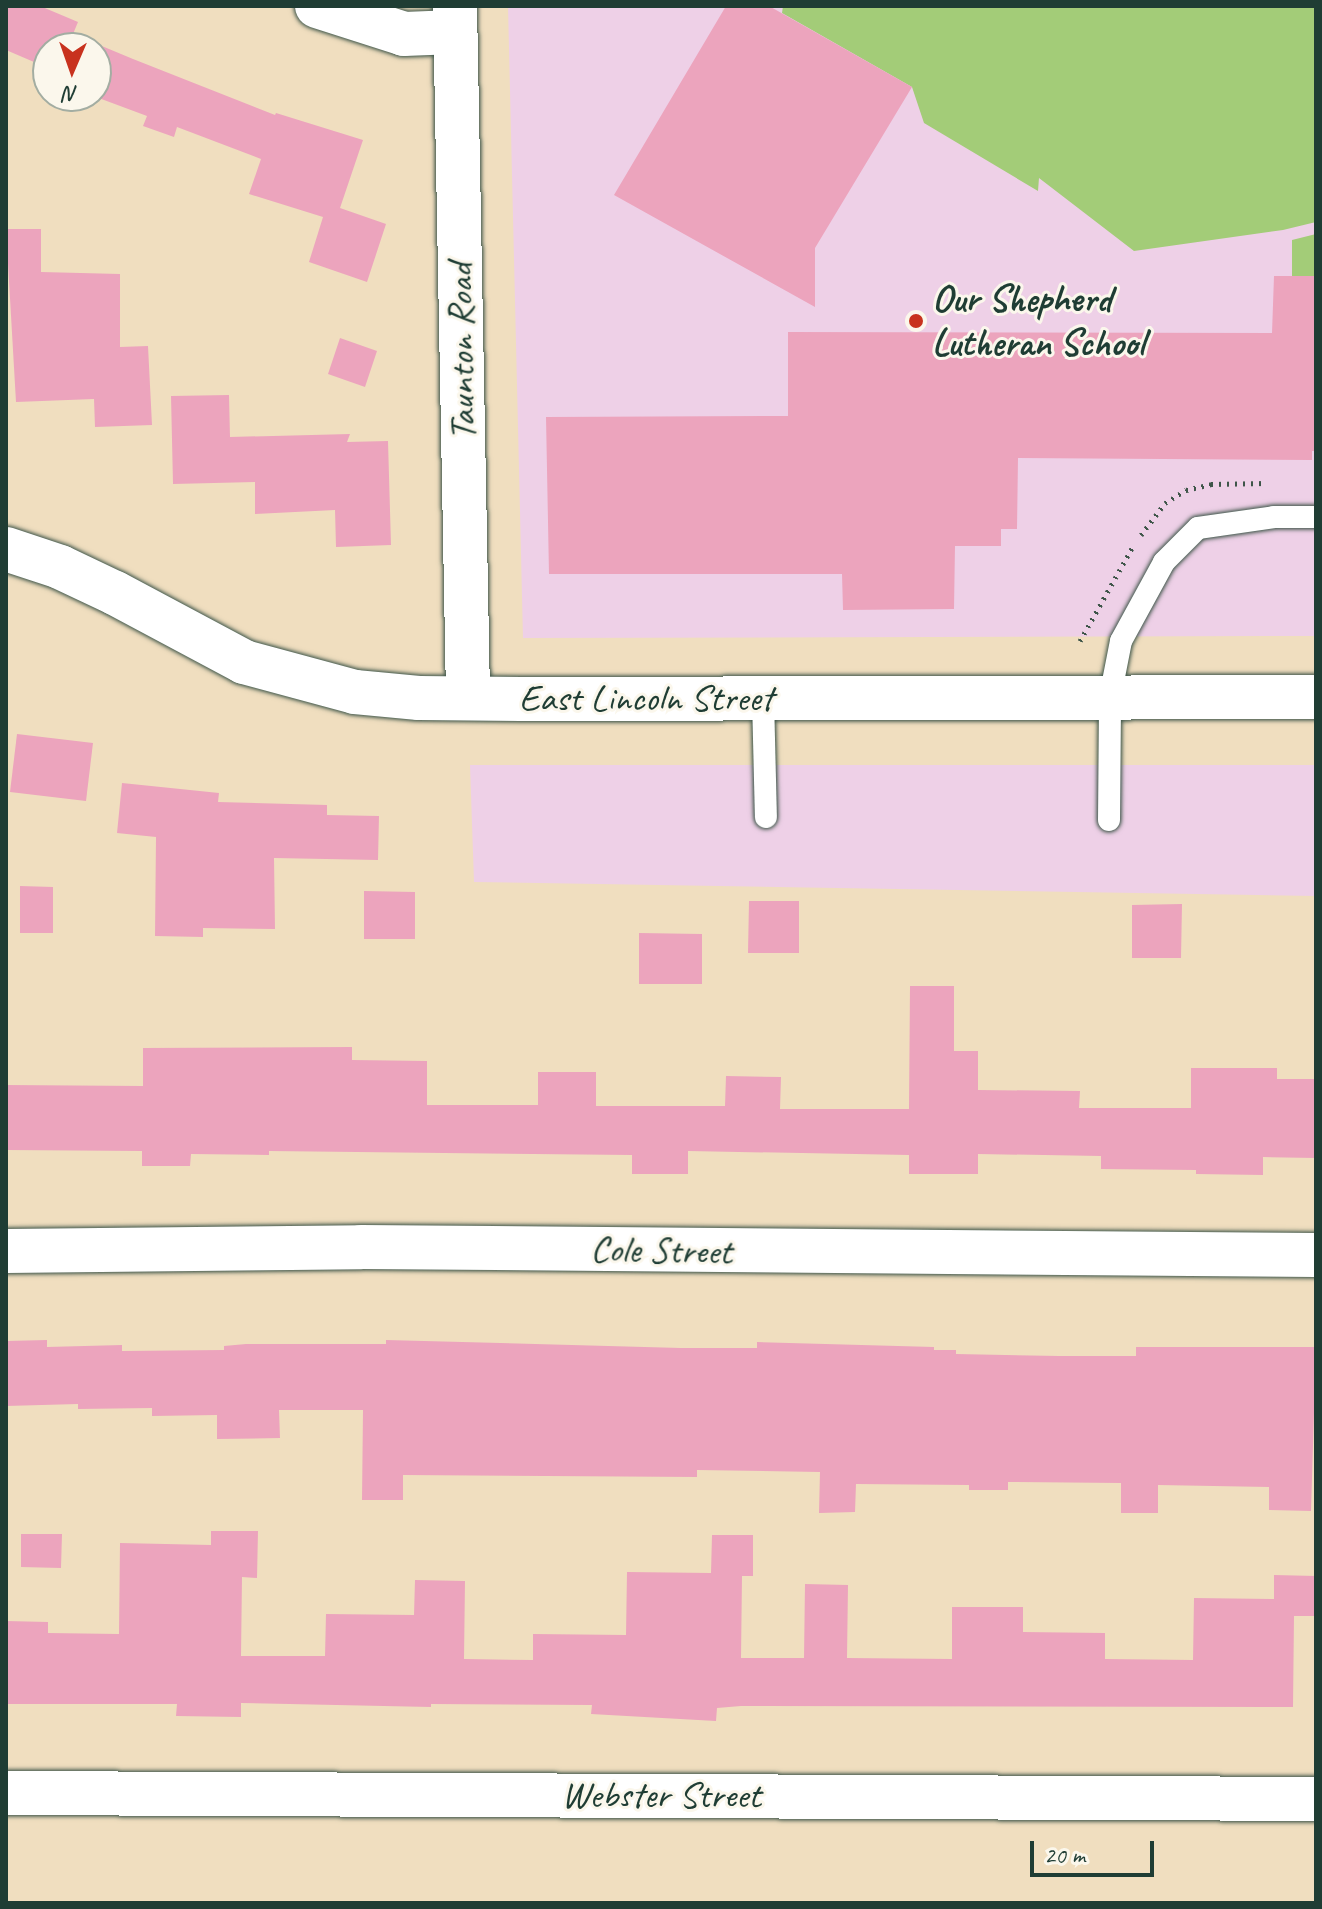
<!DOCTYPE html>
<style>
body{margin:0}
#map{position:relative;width:1322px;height:1909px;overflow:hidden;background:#f0debf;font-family:Caveat,sans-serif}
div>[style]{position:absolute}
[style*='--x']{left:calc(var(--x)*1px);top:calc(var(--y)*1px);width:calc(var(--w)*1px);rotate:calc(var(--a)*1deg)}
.built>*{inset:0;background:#eed0e7}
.green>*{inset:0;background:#a3cc78}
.building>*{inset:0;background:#eca4bd}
.path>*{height:5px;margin-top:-2.5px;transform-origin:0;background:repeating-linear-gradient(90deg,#3e5549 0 2px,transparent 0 8px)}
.roads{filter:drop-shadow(0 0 2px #3e5549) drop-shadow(0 0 2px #3e5549)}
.lane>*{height:22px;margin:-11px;padding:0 11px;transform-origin:11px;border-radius:11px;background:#fff}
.street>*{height:44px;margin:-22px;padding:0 22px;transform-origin:22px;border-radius:22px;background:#fff}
.secondary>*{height:44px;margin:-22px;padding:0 22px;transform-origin:22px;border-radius:22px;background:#fff}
.dots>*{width:22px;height:22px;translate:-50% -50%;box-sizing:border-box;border:4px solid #fbf7ec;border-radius:50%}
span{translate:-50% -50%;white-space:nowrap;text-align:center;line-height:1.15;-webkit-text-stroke:6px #fbf7ec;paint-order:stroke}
.poi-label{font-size:38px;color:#1f3d34;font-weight:700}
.left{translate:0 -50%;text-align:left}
.street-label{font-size:38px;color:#1f3d34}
.frame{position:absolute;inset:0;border:8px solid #1f3d34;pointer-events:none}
.north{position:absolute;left:32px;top:32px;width:80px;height:80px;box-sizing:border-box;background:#fbf7ec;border:2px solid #a3ada2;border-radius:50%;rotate:182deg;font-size:22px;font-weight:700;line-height:32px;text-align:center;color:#1f3d34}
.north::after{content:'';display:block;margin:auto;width:28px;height:36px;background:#c8321e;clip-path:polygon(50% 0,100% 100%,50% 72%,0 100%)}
.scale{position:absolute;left:1030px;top:1841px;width:124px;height:36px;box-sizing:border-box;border:4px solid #1f3d34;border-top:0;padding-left:10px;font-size:24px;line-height:28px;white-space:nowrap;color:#1f3d34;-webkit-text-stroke:6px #fbf7ec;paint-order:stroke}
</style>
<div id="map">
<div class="built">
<i style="clip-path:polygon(508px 6px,1316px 6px,1316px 636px,523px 638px)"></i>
<i style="clip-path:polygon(470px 765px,1316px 765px,1316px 896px,474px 882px)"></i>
</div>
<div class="green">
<i style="clip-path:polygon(783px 6px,1316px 6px,1316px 222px,1283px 230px,1134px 251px,1039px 178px,1038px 191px,924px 123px,912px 87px,782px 13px)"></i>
<i style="clip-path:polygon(1316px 234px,1316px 276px,1292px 276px,1292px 240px)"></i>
</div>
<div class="building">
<i style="clip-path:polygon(6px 6px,40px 6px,78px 22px,73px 34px,133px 59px,275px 115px,276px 113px,363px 140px,340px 208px,386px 224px,367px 282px,309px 262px,323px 217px,249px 194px,261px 159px,177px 127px,174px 137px,143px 126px,147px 116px,96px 97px,96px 48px,48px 48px,48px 68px,6px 50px)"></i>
<i style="clip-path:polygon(726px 6px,769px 6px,912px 87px,815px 248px,815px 307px,614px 195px)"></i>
<i style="clip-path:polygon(6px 229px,41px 229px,41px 272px,120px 274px,120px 347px,148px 346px,152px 425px,95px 427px,94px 399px,16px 402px)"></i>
<i style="clip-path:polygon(1274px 276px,1316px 276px,1316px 451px,1312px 451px,1312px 460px,1018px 458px,1017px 529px,1001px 529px,1001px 546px,955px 546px,954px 609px,843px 610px,842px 574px,549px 574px,546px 417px,788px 416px,788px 332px,1272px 333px)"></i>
<i style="clip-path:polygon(340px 338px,377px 351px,365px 387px,328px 374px)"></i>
<i style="clip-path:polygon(229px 395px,230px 437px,350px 434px,347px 442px,388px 441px,391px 545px,336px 547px,335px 510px,255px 514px,255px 482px,173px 484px,171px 396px)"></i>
<i style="clip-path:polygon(17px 734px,93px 743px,86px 801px,10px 792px)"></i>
<i style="clip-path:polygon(122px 783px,219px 793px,218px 802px,327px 805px,327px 815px,379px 816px,378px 860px,274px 858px,275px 929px,203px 928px,203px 937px,155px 936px,156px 837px,117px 833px)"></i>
<i style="clip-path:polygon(20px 886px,53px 887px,53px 933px,20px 933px)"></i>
<i style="clip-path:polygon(364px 891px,415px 892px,415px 939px,364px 939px)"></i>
<i style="clip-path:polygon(749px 901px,799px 901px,799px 953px,748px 953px)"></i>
<i style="clip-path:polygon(1182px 904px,1181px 958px,1132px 958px,1132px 905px)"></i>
<i style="clip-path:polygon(639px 933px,702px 934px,702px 984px,639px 984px)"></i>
<i style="clip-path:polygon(910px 986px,954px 986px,954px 1051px,978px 1051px,978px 1090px,1080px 1091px,1079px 1108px,1191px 1108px,1191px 1068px,1277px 1068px,1277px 1079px,1316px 1079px,1316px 1158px,1263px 1157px,1263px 1175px,1196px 1174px,1196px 1170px,1101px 1169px,1101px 1156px,978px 1154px,978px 1174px,909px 1174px,909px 1155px,688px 1151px,688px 1174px,632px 1174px,632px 1155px,269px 1151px,269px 1155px,191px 1154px,190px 1166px,142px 1166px,142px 1151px,6px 1150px,6px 1085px,143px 1086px,143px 1048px,352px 1047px,352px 1060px,427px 1061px,427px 1105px,538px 1105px,538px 1072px,596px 1072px,596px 1106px,725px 1106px,726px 1076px,781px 1077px,780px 1109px,909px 1109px)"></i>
<i style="clip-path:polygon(47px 1340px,47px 1347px,122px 1345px,122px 1351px,224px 1350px,224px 1346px,246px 1344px,386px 1344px,386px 1340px,681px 1348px,757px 1348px,757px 1342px,934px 1347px,934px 1350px,956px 1350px,956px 1354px,1059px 1356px,1136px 1356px,1136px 1347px,1316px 1347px,1311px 1511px,1269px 1510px,1269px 1487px,1158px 1485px,1158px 1513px,1121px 1513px,1121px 1483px,1008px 1482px,1008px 1490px,969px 1490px,969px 1485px,856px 1484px,855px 1512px,819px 1513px,820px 1472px,697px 1470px,697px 1477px,403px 1475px,403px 1500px,362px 1500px,363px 1410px,279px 1410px,280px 1438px,217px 1439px,217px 1415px,152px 1416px,152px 1408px,78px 1409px,78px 1404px,6px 1406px,6px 1341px)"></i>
<i style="clip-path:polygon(211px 1531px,258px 1531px,257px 1578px,242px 1577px,241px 1656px,325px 1656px,326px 1614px,414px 1615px,415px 1580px,465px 1581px,464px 1659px,533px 1660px,533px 1634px,626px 1635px,627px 1572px,711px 1573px,712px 1535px,753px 1535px,753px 1576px,742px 1576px,741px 1658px,804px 1658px,805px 1584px,848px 1585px,847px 1658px,952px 1659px,952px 1607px,1023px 1607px,1023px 1632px,1105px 1633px,1105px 1659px,1193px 1660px,1194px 1598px,1274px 1599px,1274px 1575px,1316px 1576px,1316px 1616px,1294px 1616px,1293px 1707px,741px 1706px,717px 1708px,716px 1721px,591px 1714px,592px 1705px,431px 1704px,431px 1707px,241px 1703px,241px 1717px,176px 1716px,177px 1704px,6px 1704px,6px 1621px,48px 1622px,48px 1633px,119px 1634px,120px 1543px,211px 1545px)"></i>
<i style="clip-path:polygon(21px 1534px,62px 1534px,61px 1568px,21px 1567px)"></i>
</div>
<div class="path">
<i style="--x:1141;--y:535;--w:40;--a:-53"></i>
<i style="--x:1165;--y:503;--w:25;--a:-32"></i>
<i style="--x:1186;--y:490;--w:26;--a:-13"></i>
<i style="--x:1211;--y:484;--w:56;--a:-1"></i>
<i style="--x:1080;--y:641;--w:109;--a:-60.8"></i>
</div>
<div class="roads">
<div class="lane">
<i style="--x:763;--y:698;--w:119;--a:88.6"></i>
<i style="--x:1109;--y:820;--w:123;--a:-89.5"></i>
<i style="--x:1110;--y:697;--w:57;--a:-78.9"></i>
<i style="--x:1121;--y:641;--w:90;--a:-61.4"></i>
<i style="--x:1164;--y:562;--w:48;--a:-45"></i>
<i style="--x:1198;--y:528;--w:77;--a:-8.2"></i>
<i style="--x:1274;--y:517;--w:42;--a:0"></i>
</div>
<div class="street">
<i style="--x:317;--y:6;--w:91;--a:17.8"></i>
<i style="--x:404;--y:34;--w:51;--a:-2.2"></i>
<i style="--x:455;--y:6;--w:692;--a:88.92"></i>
<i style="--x:6;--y:1251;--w:355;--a:-0.6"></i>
<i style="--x:361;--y:1247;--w:955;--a:0.48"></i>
<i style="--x:6;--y:1793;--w:1310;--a:0.26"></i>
</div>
<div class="secondary">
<i style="--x:6;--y:549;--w:57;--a:18.4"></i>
<i style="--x:60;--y:567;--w:61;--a:25.3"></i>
<i style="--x:115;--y:593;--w:146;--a:28.1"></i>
<i style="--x:244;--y:662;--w:115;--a:15.1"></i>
<i style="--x:355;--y:692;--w:64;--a:5.4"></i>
<i style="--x:419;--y:698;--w:102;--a:0.6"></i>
<i style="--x:521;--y:699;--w:795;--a:-0.14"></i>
</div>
</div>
<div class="dots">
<i style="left:916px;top:321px;background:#c8321e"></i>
</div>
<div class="poi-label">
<span class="left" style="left:932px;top:321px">Our Shepherd<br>Lutheran School</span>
</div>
<div class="street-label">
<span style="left:461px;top:352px;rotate:-91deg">Taunton Road</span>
<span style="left:646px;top:698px">East Lincoln Street</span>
<span style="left:661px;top:1250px;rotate:1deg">Cole Street</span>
<span style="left:661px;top:1795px">Webster Street</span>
</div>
<div class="frame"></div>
<div class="north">N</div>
<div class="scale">20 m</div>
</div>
